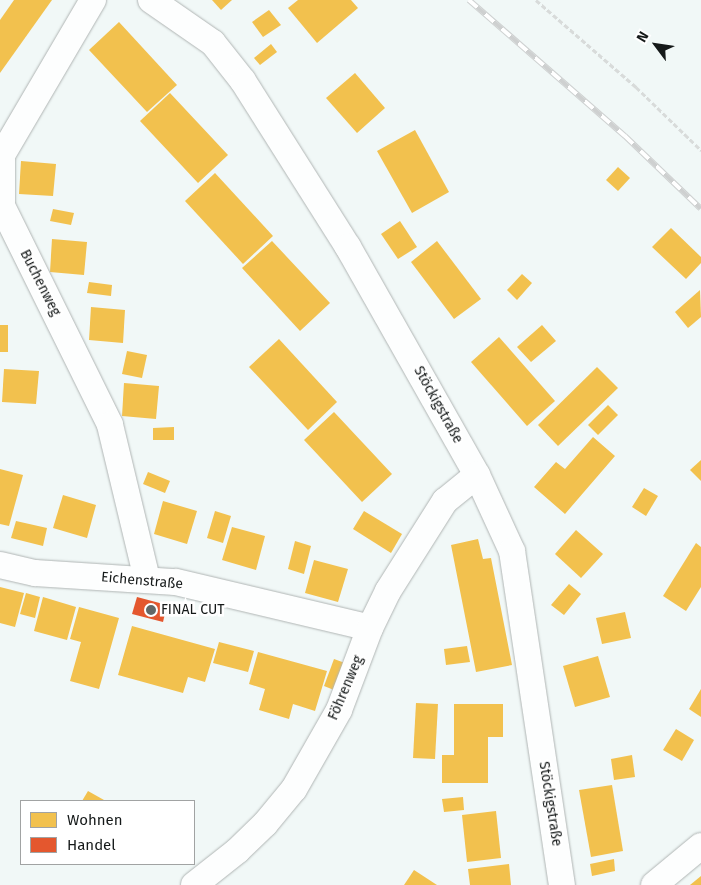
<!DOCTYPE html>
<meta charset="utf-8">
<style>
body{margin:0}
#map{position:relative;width:701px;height:885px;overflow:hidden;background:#f1f8f7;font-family:"Fira Sans",sans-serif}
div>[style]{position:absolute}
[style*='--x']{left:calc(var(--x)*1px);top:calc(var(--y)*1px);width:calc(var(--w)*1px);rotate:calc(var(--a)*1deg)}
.homes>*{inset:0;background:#f2c14e}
.shops>*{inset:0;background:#e4572e}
.path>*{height:3px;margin-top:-1.5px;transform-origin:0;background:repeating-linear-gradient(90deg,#d8dbda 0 5px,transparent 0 7.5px)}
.roads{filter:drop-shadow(0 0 1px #b0b5b4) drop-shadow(0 0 1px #b0b5b4)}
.street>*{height:26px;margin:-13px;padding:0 13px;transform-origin:13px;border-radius:13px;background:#fdfefe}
.rail>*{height:5.5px;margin-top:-2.75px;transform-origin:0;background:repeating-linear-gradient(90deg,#fff 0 11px,#ced0d0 0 22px);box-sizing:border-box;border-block:1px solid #ced0d0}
.dots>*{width:14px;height:14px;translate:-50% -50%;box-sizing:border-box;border:2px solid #fff;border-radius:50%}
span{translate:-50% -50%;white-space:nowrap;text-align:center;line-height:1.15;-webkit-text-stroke:5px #fff;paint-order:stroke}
.street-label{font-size:14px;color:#151919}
.poi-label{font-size:14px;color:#151919}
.left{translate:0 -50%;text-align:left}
.legend{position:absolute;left:20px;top:800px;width:175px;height:65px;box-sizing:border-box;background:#fff;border:1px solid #a1a3a3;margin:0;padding:6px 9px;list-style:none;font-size:15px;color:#151919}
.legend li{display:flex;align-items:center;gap:10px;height:25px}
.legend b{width:25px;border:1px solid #a1a3a3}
.north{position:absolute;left:631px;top:20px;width:50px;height:50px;-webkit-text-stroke:4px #fff;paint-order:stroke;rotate:301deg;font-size:14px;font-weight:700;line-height:20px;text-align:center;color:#151919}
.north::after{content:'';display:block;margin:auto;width:18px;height:22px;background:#151919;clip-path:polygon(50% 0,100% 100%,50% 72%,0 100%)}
</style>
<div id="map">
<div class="homes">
<i style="clip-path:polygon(14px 0,52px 0,0 73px,0 20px)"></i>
<i style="clip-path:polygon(212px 0,232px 0,221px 10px)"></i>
<i style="clip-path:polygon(298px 0,351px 0,358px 8px,317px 43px,288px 8px)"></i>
<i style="clip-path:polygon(269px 10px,281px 25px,263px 37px,252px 22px)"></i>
<i style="clip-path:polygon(119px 22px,177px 85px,147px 112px,89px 50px)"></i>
<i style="clip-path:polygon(271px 44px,277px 52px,260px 65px,254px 58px)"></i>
<i style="clip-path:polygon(355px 73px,385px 108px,357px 133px,326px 98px)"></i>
<i style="clip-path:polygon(170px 93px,228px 155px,198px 183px,140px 121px)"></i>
<i style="clip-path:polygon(415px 130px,449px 192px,412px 213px,377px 151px)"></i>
<i style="clip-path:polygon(21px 161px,56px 164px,53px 196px,19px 194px)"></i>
<i style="clip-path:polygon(618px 167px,630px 178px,618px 191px,606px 180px)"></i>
<i style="clip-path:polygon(215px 173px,273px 236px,243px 264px,185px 201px)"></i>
<i style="clip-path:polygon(53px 209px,74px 213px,71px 225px,50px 221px)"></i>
<i style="clip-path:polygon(400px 221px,417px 247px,398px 259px,381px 234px)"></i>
<i style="clip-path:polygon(671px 228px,701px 257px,701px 263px,686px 279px,652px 247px)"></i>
<i style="clip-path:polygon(52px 239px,87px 242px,84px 275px,50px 272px)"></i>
<i style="clip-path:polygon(272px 241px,330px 303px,300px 331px,242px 268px)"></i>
<i style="clip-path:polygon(437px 241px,481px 299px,454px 319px,411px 262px)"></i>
<i style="clip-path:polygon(522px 274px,532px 283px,517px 300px,507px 290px)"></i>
<i style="clip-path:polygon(89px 282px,112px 285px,111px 296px,87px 293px)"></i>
<i style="clip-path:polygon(700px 290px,701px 317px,688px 328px,675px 312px)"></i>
<i style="clip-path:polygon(91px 307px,125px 310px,123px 343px,89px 340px)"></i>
<i style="clip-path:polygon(0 325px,8px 325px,8px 352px,0 352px)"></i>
<i style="clip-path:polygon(542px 325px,556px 341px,531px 362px,517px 347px)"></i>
<i style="clip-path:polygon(499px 337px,555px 401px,527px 426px,471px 362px)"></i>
<i style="clip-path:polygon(279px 339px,337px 402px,308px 430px,249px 367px)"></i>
<i style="clip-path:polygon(127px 351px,147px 355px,142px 378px,122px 374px)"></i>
<i style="clip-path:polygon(597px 367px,618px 388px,558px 446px,538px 425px)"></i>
<i style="clip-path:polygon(4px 369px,39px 371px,36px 404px,2px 402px)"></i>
<i style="clip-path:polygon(124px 383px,159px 386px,156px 419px,122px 416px)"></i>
<i style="clip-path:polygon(608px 405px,618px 415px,598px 435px,588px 425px)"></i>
<i style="clip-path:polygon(334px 412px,392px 474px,362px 502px,304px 440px)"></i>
<i style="clip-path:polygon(174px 427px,174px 440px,153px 440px,153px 428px)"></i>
<i style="clip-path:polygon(593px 437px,615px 456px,565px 514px,534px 487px,556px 462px,565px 469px)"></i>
<i style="clip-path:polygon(701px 460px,701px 481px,690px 470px)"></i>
<i style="clip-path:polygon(0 469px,23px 475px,9px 526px,0 524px)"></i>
<i style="clip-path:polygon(148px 472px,170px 481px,165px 493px,143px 484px)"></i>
<i style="clip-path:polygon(644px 488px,658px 496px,646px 516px,632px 507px)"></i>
<i style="clip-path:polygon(63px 495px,96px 505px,87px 538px,53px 528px)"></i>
<i style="clip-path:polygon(163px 501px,197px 511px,187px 544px,154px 534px)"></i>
<i style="clip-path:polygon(215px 511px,231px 516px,223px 543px,207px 538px)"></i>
<i style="clip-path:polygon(364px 511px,402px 534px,391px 553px,353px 529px)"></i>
<i style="clip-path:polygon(16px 521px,47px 528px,43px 546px,11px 538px)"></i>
<i style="clip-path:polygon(232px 527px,265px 536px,256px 570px,222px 560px)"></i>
<i style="clip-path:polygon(576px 530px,603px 554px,581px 578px,555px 554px)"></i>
<i style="clip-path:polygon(478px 539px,483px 559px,491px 558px,512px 665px,476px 672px,451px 545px)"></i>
<i style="clip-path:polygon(295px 541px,311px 546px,304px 574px,288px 569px)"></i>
<i style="clip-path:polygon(696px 543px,701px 547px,701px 587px,686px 611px,663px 596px)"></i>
<i style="clip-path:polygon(314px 560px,348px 569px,338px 602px,305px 593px)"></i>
<i style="clip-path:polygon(569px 584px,581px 594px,564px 615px,551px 605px)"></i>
<i style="clip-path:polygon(0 587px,24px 593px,15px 627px,0 623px)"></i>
<i style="clip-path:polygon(26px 593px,40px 597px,35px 618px,20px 614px)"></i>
<i style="clip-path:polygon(43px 597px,76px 607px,67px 640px,34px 631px)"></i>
<i style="clip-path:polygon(79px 607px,119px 618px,99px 689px,70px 681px,81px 642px,70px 639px)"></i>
<i style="clip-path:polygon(625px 612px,631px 638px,602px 644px,596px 618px)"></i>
<i style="clip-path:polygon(132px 626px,215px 649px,205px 682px,188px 677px,183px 693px,118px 675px)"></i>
<i style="clip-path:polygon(219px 642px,254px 651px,248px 672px,213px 663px)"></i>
<i style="clip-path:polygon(467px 646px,470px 662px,446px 665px,444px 649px)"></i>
<i style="clip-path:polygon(258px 652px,327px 671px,315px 711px,293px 704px,289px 719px,259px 710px,265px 689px,249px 684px)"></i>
<i style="clip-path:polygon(598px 656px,610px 697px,575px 707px,563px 666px)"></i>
<i style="clip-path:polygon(334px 659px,345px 663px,334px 690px,324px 686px)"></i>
<i style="clip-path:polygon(701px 689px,701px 717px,689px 709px)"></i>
<i style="clip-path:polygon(416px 703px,438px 704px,435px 759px,413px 758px)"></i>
<i style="clip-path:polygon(454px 704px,503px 704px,503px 737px,488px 737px,488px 783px,442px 783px,442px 755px,454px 755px)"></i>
<i style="clip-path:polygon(676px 729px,694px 740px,682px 761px,663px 750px)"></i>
<i style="clip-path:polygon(632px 755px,635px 777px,614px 780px,611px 759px)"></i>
<i style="clip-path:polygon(612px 785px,623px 851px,591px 857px,579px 790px)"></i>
<i style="clip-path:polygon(88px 791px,104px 800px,104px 801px,82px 801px)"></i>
<i style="clip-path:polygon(463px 797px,464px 810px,444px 812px,442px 799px)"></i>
<i style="clip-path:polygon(496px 811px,501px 858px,467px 862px,462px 815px)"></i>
<i style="clip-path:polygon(614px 859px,615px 871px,592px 876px,590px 864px)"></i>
<i style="clip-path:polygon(509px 864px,511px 885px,470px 885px,468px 869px)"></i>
<i style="clip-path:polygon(414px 870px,437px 885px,404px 885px)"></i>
<i style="clip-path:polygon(701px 876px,701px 885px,690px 885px)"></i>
</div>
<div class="shops">
<i style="clip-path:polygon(137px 597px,167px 605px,163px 622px,132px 614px)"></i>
</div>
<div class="path">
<i style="--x:536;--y:0;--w:133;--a:41"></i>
<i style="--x:636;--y:87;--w:91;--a:44.1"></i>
</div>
<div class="roads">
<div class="street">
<i style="--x:93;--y:0;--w:180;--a:120.4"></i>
<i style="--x:2;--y:155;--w:51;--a:90"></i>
<i style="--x:2;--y:206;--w:244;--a:63.7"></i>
<i style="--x:110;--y:425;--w:158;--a:76.5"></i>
<i style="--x:151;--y:0;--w:75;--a:34.7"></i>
<i style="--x:213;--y:43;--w:48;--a:51.7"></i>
<i style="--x:243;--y:81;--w:196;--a:57.7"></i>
<i style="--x:348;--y:247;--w:262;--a:60.5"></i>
<i style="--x:477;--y:475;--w:84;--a:65.3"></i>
<i style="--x:512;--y:551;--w:338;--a:81.5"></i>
<i style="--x:0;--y:565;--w:36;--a:13"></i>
<i style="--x:35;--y:573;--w:141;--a:3.7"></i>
<i style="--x:176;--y:582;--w:199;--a:13.3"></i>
<i style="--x:194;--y:885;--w:55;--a:-38.3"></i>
<i style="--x:237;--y:851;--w:39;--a:-44"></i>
<i style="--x:265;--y:824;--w:45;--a:-50.4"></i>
<i style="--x:294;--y:789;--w:91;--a:-60.3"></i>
<i style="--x:339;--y:710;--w:88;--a:-69.3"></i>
<i style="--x:370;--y:628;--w:41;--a:-64.1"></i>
<i style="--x:388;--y:591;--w:107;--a:-57.7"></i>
<i style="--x:445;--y:501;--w:41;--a:-39.1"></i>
<i style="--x:654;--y:885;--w:61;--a:-39.7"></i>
</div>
</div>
<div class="rail">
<i style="--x:469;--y:0;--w:207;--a:41.1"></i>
<i style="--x:625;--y:136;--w:105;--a:43.8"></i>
</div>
<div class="dots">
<i style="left:151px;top:610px;background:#626767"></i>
</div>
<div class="street-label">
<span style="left:40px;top:283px;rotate:63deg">Buchenweg</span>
<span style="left:438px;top:405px;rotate:61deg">Stöckigstraße</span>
<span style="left:142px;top:581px;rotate:5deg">Eichenstraße</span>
<span style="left:346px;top:688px;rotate:-67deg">Föhrenweg</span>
<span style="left:550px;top:804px;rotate:81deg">Stöckigstraße</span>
</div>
<div class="poi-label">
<span class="left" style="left:161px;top:610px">FINAL CUT</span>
</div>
<ul class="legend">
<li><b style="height:14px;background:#f2c14e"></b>Wohnen</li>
<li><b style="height:14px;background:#e4572e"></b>Handel</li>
</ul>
<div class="north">N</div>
</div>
